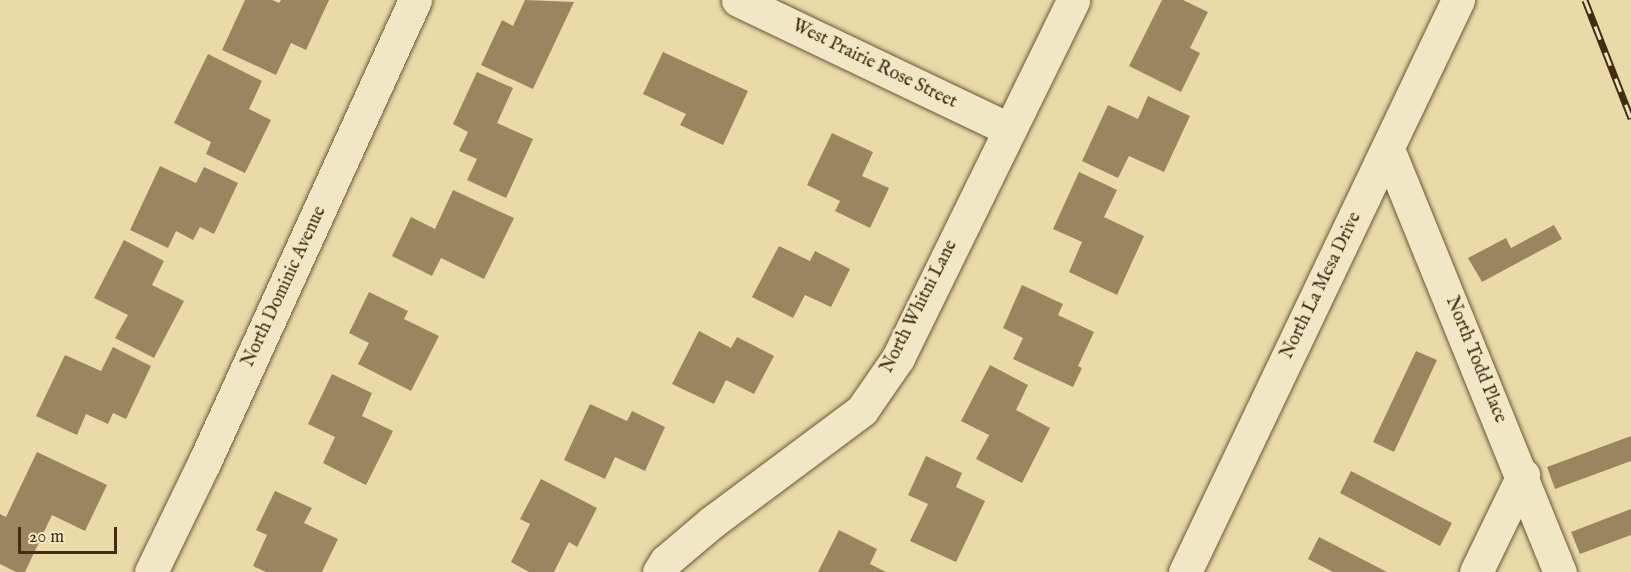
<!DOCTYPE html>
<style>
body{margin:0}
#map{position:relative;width:1631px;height:572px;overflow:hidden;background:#eadaa8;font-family:"IM FELL English",serif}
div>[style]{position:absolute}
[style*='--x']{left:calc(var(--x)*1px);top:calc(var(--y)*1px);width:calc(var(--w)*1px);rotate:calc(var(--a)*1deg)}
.building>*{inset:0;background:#998660}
.roads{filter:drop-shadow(0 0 2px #6c5838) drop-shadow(0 0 2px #6c5838)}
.minor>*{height:33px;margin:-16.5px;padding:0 16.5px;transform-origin:16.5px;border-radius:16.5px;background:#f1e7c6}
.rail>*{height:7px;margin-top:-3.5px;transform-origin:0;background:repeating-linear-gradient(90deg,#f1e7c6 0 14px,#422c12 0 28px);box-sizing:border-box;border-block:2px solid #422c12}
span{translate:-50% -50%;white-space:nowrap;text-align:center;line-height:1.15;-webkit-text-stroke:5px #f1e7c6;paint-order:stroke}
.street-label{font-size:18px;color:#422c12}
.scale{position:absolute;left:18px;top:527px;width:99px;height:27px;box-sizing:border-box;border:3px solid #422c12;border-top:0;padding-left:8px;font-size:18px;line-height:21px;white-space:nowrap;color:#422c12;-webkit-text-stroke:4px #f1e7c6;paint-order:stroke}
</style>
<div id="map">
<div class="building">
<i style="clip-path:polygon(245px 0,272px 0,279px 3px,281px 0,329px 0,306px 50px,291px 43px,276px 75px,222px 50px)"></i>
<i style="clip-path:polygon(525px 0,574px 2px,533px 89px,481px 65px,502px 20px,513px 26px)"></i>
<i style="clip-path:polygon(1162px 0,1183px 0,1208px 12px,1190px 48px,1200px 53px,1181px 92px,1129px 66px)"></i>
<i style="clip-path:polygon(663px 52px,748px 91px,723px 145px,680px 125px,686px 114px,643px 94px)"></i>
<i style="clip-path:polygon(208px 54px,262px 81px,249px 109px,271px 120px,245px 173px,206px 154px,211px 142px,174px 123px)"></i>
<i style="clip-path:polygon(477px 72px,513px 88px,497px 123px,533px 139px,506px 198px,467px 180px,477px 159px,459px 151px,468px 132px,453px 124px)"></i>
<i style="clip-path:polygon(1148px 96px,1190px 116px,1164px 172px,1129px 156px,1118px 178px,1082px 161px,1108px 105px,1138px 119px)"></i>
<i style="clip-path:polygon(832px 133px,873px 152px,862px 176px,889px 188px,870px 228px,835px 211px,840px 201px,807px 185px)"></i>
<i style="clip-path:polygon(160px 166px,196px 183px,204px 167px,238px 183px,214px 234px,200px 227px,193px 240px,176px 231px,168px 248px,130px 230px)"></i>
<i style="clip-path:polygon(1079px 172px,1117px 190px,1104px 217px,1144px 236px,1117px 295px,1069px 272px,1082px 242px,1053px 229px)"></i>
<i style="clip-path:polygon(453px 190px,514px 218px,484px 279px,441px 258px,432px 276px,392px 256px,411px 217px,435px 229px)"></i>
<i style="clip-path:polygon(1554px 225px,1562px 239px,1482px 282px,1468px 258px,1506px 238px,1511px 248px)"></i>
<i style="clip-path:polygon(124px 240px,164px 261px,152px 285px,184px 301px,154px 358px,115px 338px,128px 315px,94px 298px)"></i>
<i style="clip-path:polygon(779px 246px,810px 261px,815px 251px,850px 269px,831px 307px,805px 295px,793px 318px,752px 297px)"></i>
<i style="clip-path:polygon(1022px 285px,1063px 304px,1058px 315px,1094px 332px,1078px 366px,1082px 368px,1073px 387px,1013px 359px,1023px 338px,1003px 328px)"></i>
<i style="clip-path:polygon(369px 292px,408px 311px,404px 319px,439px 336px,411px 391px,358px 364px,369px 343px,349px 333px)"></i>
<i style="clip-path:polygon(699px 331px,731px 348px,737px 337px,774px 356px,754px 394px,726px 380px,714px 404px,672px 384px)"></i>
<i style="clip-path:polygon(113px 347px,151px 366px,126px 419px,113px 413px,108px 424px,86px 414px,77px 435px,36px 416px,65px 355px,101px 371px)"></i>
<i style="clip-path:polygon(1416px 351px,1437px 360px,1394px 452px,1373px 442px)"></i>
<i style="clip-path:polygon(990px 365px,1028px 385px,1016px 410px,1050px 428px,1022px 483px,976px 459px,989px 435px,961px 421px)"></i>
<i style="clip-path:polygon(332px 374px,372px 393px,362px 416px,393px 431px,366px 485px,323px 463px,335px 437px,308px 424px)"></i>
<i style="clip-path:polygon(590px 404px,627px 421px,632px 411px,665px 427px,645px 471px,615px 457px,605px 479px,564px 460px)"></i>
<i style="clip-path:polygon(1631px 436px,1631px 461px,1555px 489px,1547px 467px)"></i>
<i style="clip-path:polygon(37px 452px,107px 485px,85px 531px,52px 515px,25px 572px,16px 572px,0 564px,0 514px,6px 517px)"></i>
<i style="clip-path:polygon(926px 456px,962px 473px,956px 487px,985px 501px,956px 562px,910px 541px,928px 504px,908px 495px)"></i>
<i style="clip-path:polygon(1351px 471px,1452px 523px,1440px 546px,1340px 493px)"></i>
<i style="clip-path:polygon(541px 479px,597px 508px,577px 547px,569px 542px,554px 572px,529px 572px,511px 562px,530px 524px,520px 519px)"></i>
<i style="clip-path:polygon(275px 491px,312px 508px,304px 523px,338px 539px,322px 572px,266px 572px,253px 566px,267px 535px,256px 530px)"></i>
<i style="clip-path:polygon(1631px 509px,1631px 535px,1580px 554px,1571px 532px)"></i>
<i style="clip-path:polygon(839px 530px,877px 549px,870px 564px,886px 572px,818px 572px)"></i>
<i style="clip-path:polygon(1319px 537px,1387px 572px,1333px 572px,1308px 559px)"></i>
</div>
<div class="roads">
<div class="minor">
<i style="--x:738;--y:0;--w:301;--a:25.5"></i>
<i style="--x:1388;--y:149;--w:457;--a:67.9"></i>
<i style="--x:151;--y:572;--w:121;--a:-64.1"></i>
<i style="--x:204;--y:463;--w:509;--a:-65.5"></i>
<i style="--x:659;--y:572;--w:13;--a:-58"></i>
<i style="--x:666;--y:561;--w:60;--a:-40.3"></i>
<i style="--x:712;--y:522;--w:187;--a:-36.7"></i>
<i style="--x:862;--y:410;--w:63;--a:-55.3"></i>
<i style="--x:898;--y:358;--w:398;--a:-63.9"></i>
<i style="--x:1185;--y:572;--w:634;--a:-64.49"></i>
<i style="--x:1476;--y:572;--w:108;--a:-64.1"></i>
</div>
</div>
<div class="rail">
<i style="--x:1585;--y:0;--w:127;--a:68.7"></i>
</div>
<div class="street-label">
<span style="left:874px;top:65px;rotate:26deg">West Prairie Rose Street</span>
<span style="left:1322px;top:286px;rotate:-64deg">North La Mesa Drive</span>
<span style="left:285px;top:287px;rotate:-65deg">North Dominic Avenue</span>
<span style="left:920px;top:307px;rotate:-63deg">North Whitni Lane</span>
<span style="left:1475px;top:360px;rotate:68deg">North Todd Place</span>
</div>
<div class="scale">20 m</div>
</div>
